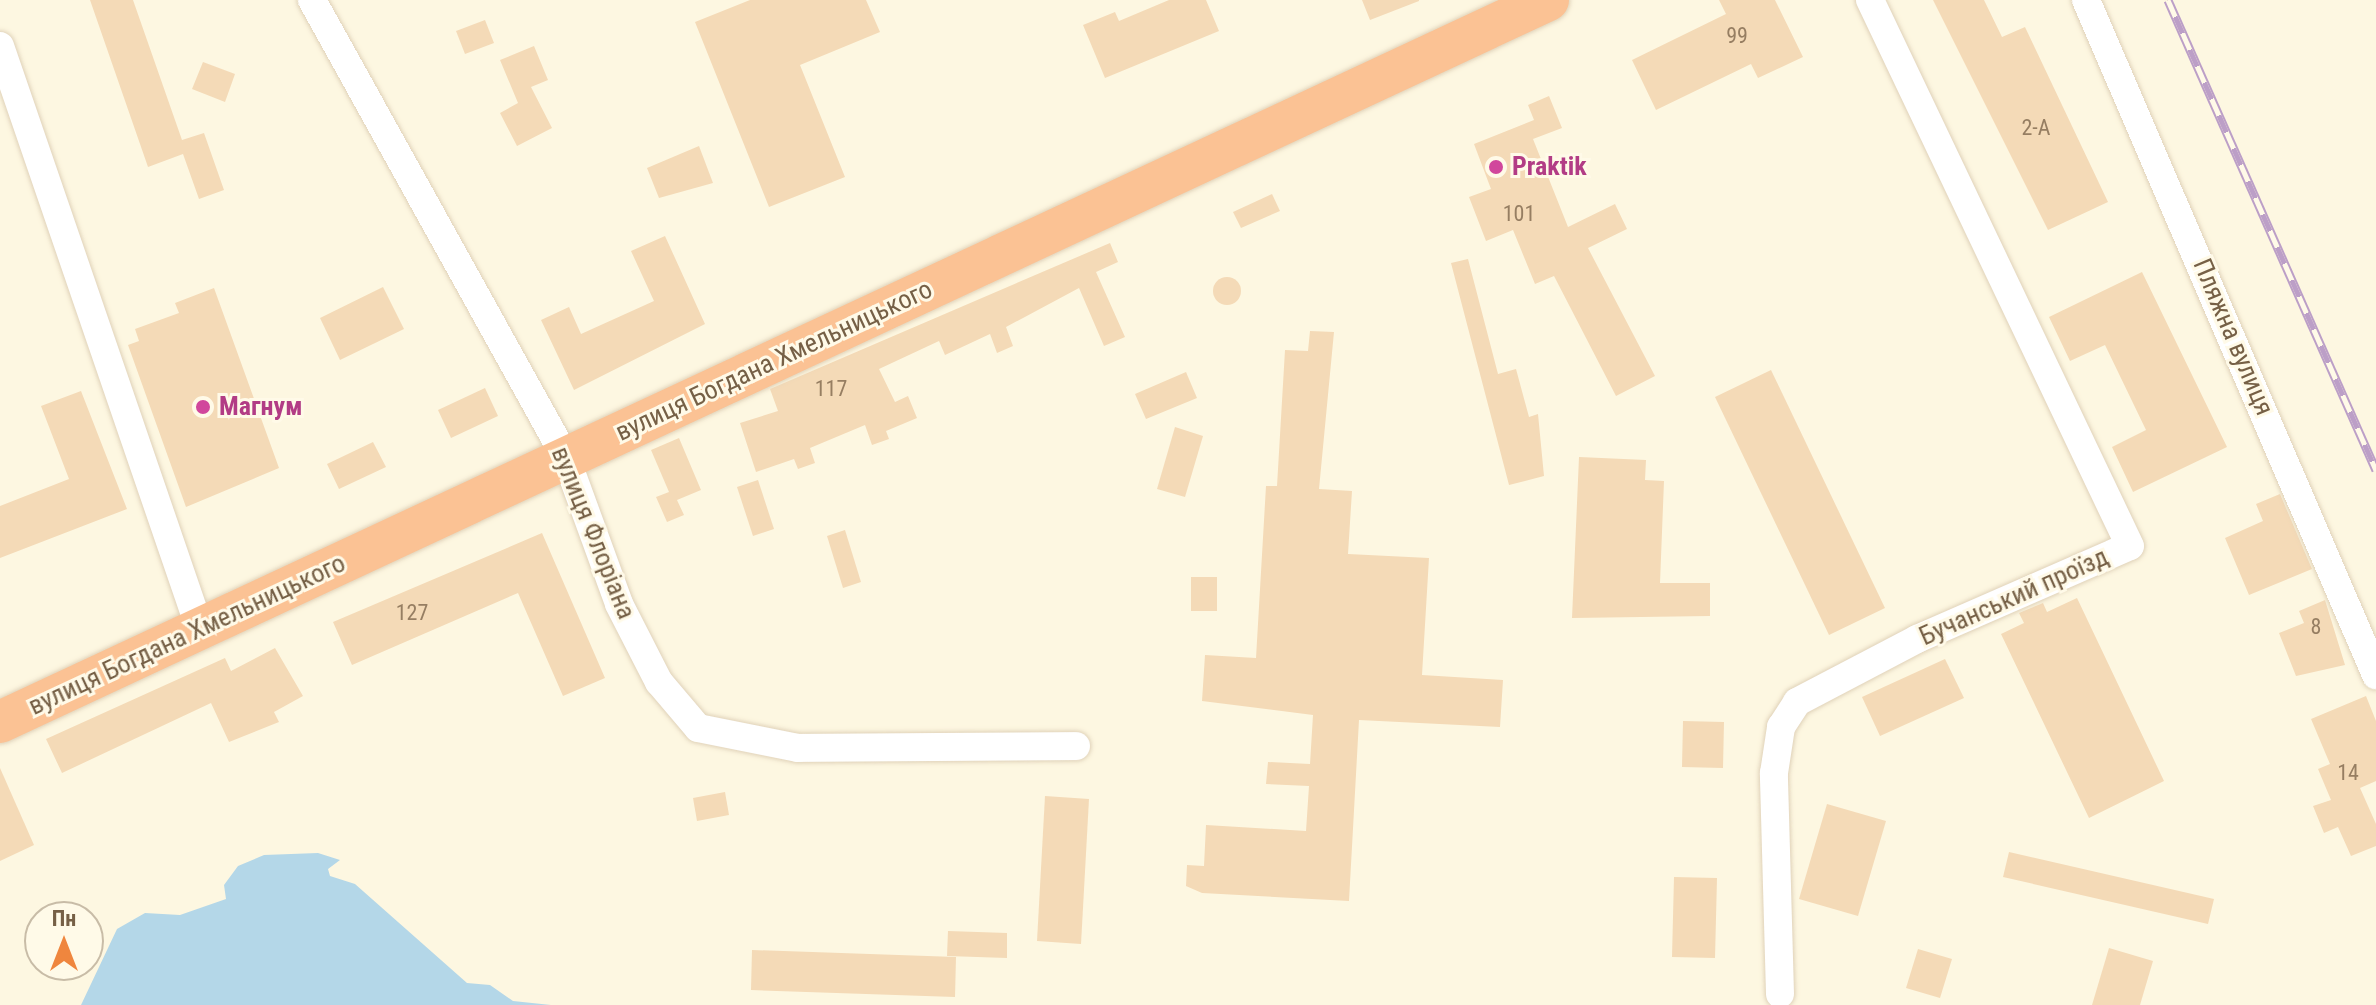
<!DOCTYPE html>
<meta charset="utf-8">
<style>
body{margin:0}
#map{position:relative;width:2376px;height:1005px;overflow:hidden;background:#fdf7e1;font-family:"Roboto Condensed",sans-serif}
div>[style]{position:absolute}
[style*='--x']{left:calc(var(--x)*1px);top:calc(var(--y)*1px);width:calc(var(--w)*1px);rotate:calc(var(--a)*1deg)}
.water>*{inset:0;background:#b4d7e8}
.building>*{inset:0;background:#f4dab7}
.round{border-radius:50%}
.roads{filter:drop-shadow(0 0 2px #e0d2b9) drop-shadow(0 0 2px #e0d2b9)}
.minor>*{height:28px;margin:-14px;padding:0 14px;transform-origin:14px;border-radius:14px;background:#fff}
.highway>*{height:42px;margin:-21px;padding:0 21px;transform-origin:21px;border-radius:21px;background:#fbc294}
.rail>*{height:9px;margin-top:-4.5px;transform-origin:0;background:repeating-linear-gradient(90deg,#fffae8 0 18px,#bc9fc7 0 36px);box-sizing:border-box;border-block:2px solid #bc9fc7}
.dots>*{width:22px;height:22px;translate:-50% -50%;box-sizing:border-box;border:4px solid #fffae8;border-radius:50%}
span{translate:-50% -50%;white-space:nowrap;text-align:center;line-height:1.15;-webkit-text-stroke:6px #fffae8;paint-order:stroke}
.number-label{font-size:22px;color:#967e62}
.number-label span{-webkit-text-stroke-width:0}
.hotel-label{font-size:26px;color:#b23c85;font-weight:700}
.left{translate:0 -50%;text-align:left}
.street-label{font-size:26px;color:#766046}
.north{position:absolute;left:24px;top:901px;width:80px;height:80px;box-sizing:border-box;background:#fffae8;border:2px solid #c8bca7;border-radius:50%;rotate:0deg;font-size:22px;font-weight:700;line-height:32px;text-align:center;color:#766046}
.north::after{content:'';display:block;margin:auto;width:28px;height:36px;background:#ef863e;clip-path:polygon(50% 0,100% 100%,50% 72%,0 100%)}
</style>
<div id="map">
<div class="water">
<i style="clip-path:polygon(318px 853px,340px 860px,328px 869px,330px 876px,355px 884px,467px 983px,490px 985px,513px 1001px,551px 1005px,81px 1005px,117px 929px,145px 913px,180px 915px,226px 899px,224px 885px,238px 866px,264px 855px)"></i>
</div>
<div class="building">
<i style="clip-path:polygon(90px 0,133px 0,182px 140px,204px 133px,224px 190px,199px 199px,183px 154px,148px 167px)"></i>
<i style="clip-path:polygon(750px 0,866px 0,880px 32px,800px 65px,845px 177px,769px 207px,695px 22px)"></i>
<i style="clip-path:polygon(1169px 0,1206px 0,1219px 31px,1105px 78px,1083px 25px,1115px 12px,1119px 21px)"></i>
<i style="clip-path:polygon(1362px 0,1419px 0,1419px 1px,1370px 20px)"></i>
<i style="clip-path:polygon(1719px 0,1775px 0,1803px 57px,1758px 78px,1751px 64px,1656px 110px,1632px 60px,1726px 14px)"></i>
<i style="clip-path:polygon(1933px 0,1984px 0,2002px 37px,2025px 27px,2108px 202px,2048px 230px)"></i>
<i style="clip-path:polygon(485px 20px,494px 43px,465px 54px,456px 31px)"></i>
<i style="clip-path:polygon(534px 46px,548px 80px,531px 87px,552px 128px,517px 146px,500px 113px,518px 103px,500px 60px)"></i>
<i style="clip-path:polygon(203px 62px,235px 74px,225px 102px,192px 89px)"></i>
<i style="clip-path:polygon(1549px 96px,1562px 128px,1533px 139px,1568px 227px,1615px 204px,1627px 229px,1588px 248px,1655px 376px,1616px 396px,1554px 276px,1535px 284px,1513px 230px,1486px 241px,1469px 197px,1491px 189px,1474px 144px,1534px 120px,1528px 105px)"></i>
<i style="clip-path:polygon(699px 146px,713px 183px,659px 198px,647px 168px)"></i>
<i style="clip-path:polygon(1272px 194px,1280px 211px,1241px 228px,1233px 212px)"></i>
<i style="clip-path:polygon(665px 236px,705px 324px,574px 390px,541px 320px,569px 307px,581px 334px,654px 301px,631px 251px)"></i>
<i style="clip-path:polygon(1110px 243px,1118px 262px,1096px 272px,1125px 337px,1104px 346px,1079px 288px,1006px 327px,1013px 346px,997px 353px,990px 334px,945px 355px,939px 341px,879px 369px,895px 402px,908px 396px,917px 418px,886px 431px,889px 439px,872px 445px,865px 425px,810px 448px,815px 463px,798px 469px,794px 459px,756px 472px,740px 423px,778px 411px,770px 389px)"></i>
<i style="clip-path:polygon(1468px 259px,1498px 374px,1516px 369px,1529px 417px,1538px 414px,1544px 476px,1509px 485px,1451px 263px)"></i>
<i style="clip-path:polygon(2142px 272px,2227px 447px,2133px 492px,2112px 447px,2146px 430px,2105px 345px,2070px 361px,2049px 317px)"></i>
<i class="round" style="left:1213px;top:277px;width:28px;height:28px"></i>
<i style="clip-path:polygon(383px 287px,404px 329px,340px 360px,320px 318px)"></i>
<i style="clip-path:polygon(214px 288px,279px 468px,186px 507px,128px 345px,139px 341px,135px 329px,179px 313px,175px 303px)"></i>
<i style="clip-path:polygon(1310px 331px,1334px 332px,1319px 489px,1352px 491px,1348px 554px,1429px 558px,1422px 675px,1503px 680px,1500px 727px,1359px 720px,1349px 901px,1202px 893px,1186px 886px,1187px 865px,1204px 866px,1206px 825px,1306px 831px,1309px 786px,1266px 784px,1268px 762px,1310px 764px,1313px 715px,1202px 701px,1205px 655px,1256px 658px,1266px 486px,1277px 486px,1285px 350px,1308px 351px)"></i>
<i style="clip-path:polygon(1771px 370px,1885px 608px,1829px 635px,1715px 397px)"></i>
<i style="clip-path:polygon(1186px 372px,1197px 398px,1146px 419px,1135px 394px)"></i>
<i style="clip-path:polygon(485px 388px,498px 416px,451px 438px,438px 410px)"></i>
<i style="clip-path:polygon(81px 391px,127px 509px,0 558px,0 506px,69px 479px,41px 406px)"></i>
<i style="clip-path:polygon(1175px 427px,1203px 436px,1185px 497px,1157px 489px)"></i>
<i style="clip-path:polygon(679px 438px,701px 490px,677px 500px,684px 515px,667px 522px,656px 497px,669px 492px,651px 450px)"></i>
<i style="clip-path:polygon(373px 442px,386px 467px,339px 489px,327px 464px)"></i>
<i style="clip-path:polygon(1579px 457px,1646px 460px,1645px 480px,1664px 481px,1660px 583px,1710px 583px,1710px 616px,1572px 618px)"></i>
<i style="clip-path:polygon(758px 480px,774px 529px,753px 536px,737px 487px)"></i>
<i style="clip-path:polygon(2280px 494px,2312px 569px,2249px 595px,2225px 538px,2263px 521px,2256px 504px)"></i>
<i style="clip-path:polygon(845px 530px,861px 582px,843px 588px,827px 536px)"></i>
<i style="clip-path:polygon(542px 533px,605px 678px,563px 696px,518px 593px,352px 665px,333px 622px)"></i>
<i style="clip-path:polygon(1191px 577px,1217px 577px,1217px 611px,1191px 611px)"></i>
<i style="clip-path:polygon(2077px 598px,2164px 781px,2089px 818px,2001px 634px,2024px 623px,2019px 613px,2043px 603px,2047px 612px)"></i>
<i style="clip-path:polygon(2325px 600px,2345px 665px,2296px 676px,2279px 633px,2304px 623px,2299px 611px)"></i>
<i style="clip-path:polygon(275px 648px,303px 696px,274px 712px,279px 722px,229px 742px,211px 703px,62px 773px,46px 739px,225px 658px,231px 671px)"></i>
<i style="clip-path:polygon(1945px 659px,1964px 698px,1880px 736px,1862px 697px)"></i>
<i style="clip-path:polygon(2366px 696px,2376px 721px,2376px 781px,2360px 788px,2376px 824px,2376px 846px,2351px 856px,2338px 827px,2324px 833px,2313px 806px,2331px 800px,2318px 769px,2330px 764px,2311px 719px)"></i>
<i style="clip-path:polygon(1683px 721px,1724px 722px,1723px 768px,1682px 767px)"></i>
<i style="clip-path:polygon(0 768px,34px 845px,0 861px)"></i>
<i style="clip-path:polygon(725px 792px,729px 815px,697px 821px,693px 798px)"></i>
<i style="clip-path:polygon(1045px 796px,1089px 799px,1081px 944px,1037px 941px)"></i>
<i style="clip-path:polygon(1827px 804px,1886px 821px,1858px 916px,1799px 899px)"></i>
<i style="clip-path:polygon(2009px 852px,2214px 899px,2208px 924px,2003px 877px)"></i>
<i style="clip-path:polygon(1674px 877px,1717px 878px,1715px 958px,1672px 957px)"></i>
<i style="clip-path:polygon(948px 931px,1007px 933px,1007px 958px,947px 956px)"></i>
<i style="clip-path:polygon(2109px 948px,2153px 961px,2140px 1005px,2092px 1005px)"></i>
<i style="clip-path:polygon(1918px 949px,1952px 959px,1940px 998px,1906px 988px)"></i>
<i style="clip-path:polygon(752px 950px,956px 957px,955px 997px,751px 990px)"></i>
</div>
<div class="roads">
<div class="minor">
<i style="--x:312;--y:0;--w:524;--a:60.99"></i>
<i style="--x:566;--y:458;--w:155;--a:70"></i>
<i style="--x:619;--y:604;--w:88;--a:62.9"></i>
<i style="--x:659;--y:682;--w:60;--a:49.7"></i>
<i style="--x:698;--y:728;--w:102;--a:11.3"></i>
<i style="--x:798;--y:748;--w:278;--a:-0.4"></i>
<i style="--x:2086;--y:0;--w:735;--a:66.75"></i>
<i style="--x:0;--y:46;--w:616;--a:71.07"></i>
<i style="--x:1780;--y:994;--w:221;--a:-91.6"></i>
<i style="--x:1774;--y:773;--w:47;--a:-81.3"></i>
<i style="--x:1781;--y:727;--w:30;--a:-57"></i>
<i style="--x:1797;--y:702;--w:136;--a:-27.7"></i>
<i style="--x:1917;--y:639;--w:232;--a:-23.6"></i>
<i style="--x:2130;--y:546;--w:605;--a:-115.46"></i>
</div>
<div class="highway">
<i style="--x:0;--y:722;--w:1708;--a:-25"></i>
</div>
</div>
<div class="rail">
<i style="--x:2168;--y:0;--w:514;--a:66.13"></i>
</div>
<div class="dots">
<i style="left:1496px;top:167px;background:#d1479c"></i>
<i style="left:203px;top:407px;background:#d1479c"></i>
</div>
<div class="number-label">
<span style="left:1737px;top:36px">99</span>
<span style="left:2036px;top:128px">2-А</span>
<span style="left:1519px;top:214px">101</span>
<span style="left:831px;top:389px">117</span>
<span style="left:412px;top:613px">127</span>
<span style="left:2316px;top:627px">8</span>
<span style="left:2348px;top:773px">14</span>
</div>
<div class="hotel-label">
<span class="left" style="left:1512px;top:167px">Praktik</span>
<span class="left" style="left:219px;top:407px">Магнум</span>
</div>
<div class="street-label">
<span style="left:2233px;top:337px;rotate:67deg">Пляжна вулиця</span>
<span style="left:774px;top:361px;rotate:-25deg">вулиця Богдана Хмельницького</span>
<span style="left:593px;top:533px;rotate:68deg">вулиця Флоріана</span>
<span style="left:2014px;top:597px;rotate:-24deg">Бучанський проїзд</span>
<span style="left:187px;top:635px;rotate:-25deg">вулиця Богдана Хмельницького</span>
</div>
<div class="north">Пн</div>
</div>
